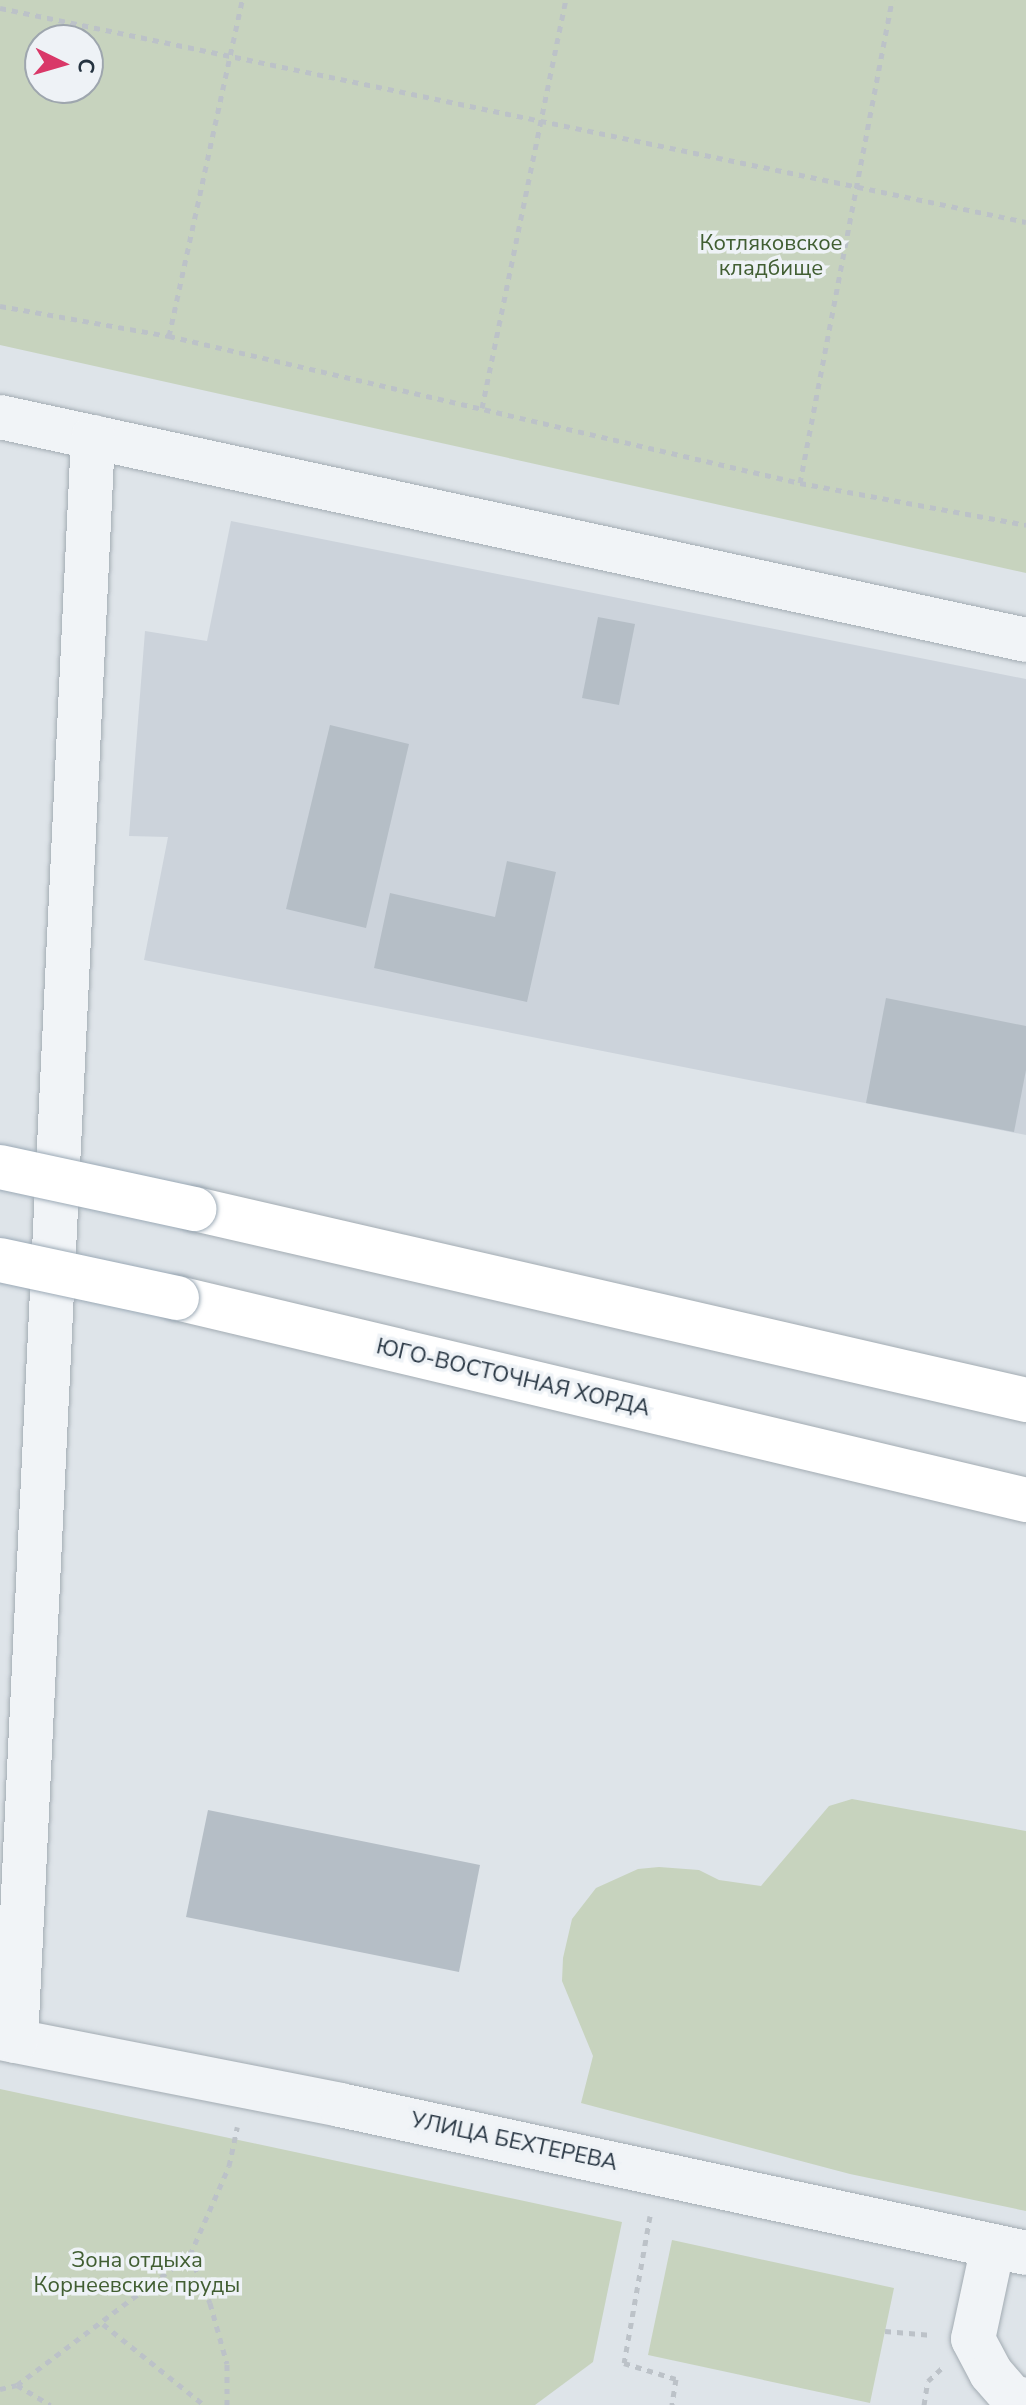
<!DOCTYPE html>
<meta charset="utf-8">
<style>
body{margin:0}
#map{position:relative;width:1026px;height:2405px;overflow:hidden;background:#dee4e9;font-family:"Nunito Sans",sans-serif}
div>[style]{position:absolute}
[style*='--x']{left:calc(var(--x)*1px);top:calc(var(--y)*1px);width:calc(var(--w)*1px);rotate:calc(var(--a)*1deg)}
.built>*{inset:0;background:#ccd3db}
.green>*{inset:0;background:#c7d3be}
.building>*{inset:0;background:#b5bec6}
.path>*{height:5px;margin-top:-2.5px;transform-origin:0;background:repeating-linear-gradient(90deg,#bcc2c8 0 6px,transparent 0 12px)}
.roads{filter:drop-shadow(0 0 2px #a3acb3) drop-shadow(0 0 2px #a3acb3)}
.minor>*{height:44px;margin:-22px;padding:0 22px;transform-origin:22px;border-radius:22px;background:#f1f4f7}
.major>*{height:44px;margin:-22px;padding:0 22px;transform-origin:22px;border-radius:22px;background:#fff}
.bridges{filter:drop-shadow(0 0 2px #9caab6) drop-shadow(0 0 2px #9caab6)}
.major-bridge>*{height:44px;margin:-22px;padding:0 22px;transform-origin:22px;border-radius:22px;background:#fff}
span{translate:-50% -50%;white-space:nowrap;text-align:center;line-height:1.15;-webkit-text-stroke:7px #eef2f6;paint-order:stroke}
.park-label{font-size:22px;color:#415e32}
.street-label{font-size:22px;color:#263441}
.north{position:absolute;left:24px;top:24px;width:80px;height:80px;box-sizing:border-box;background:#eef2f6;border:2px solid #9ea6ae;border-radius:50%;rotate:95deg;font-size:22px;font-weight:700;line-height:32px;text-align:center;color:#263441}
.north::after{content:'';display:block;margin:auto;width:28px;height:36px;background:#d93868;clip-path:polygon(50% 0,100% 100%,50% 72%,0 100%)}
</style>
<div id="map">
<div class="built">
<i style="clip-path:polygon(231px 521px,1026px 679px,1026px 1135px,144px 960px,168px 837px,129px 836px,145px 631px,207px 641px)"></i>
</div>
<div class="green">
<i style="clip-path:polygon(evenodd,0 0,1026px 0,1026px 573px,0 345px,0 0,40px 40px,88px 40px,88px 88px,40px 88px,40px 40px)"></i>
<i style="clip-path:polygon(852px 1799px,1026px 1831px,1026px 2211px,850px 2174px,581px 2103px,593px 2056px,562px 1981px,563px 1958px,572px 1919px,596px 1888px,638px 1869px,659px 1867px,699px 1870px,719px 1880px,761px 1886px,829px 1806px)"></i>
<i style="clip-path:polygon(0 2089px,622px 2222px,593px 2362px,535px 2405px,0 2405px)"></i>
<i style="clip-path:polygon(672px 2240px,894px 2288px,870px 2403px,648px 2355px)"></i>
</div>
<div class="building">
<i style="clip-path:polygon(598px 617px,635px 624px,619px 705px,582px 698px)"></i>
<i style="clip-path:polygon(330px 725px,409px 744px,366px 928px,286px 909px)"></i>
<i style="clip-path:polygon(507px 861px,556px 872px,527px 1002px,374px 968px,390px 893px,495px 917px)"></i>
<i style="clip-path:polygon(886px 998px,1026px 1026px,1026px 1070px,1014px 1132px,866px 1103px)"></i>
<i style="clip-path:polygon(208px 1810px,480px 1865px,459px 1972px,186px 1917px)"></i>
</div>
<div class="path">
<i style="--x:0;--y:8;--w:1048;--a:11.78"></i>
<i style="--x:0;--y:306;--w:172;--a:10.1"></i>
<i style="--x:169;--y:336;--w:648;--a:13.11"></i>
<i style="--x:800;--y:483;--w:230;--a:10.5"></i>
<i style="--x:169;--y:336;--w:344;--a:-77.7"></i>
<i style="--x:482;--y:408;--w:417;--a:-78.4"></i>
<i style="--x:800;--y:483;--w:492;--a:-79.2"></i>
<i style="--x:650;--y:2216;--w:149;--a:100"></i>
<i style="--x:624;--y:2363;--w:54;--a:17.1"></i>
<i style="--x:676;--y:2379;--w:26;--a:99"></i>
<i style="--x:190;--y:2255;--w:52;--a:67.4"></i>
<i style="--x:210;--y:2303;--w:63;--a:74.4"></i>
<i style="--x:227;--y:2364;--w:41;--a:90"></i>
<i style="--x:103;--y:2324;--w:129;--a:38.7"></i>
<i style="--x:885;--y:2331;--w:47;--a:4.9"></i>
<i style="--x:17;--y:2385;--w:39;--a:31"></i>
<i style="--x:0;--y:2389;--w:17;--a:-13"></i>
<i style="--x:17;--y:2385;--w:216;--a:-36.9"></i>
<i style="--x:190;--y:2255;--w:97;--a:-66.3"></i>
<i style="--x:229;--y:2166;--w:40;--a:-78"></i>
<i style="--x:924;--y:2405;--w:24;--a:-81"></i>
<i style="--x:928;--y:2381;--w:19;--a:-43"></i>
</div>
<div class="roads">
<div class="minor">
<i style="--x:0;--y:417;--w:1050;--a:12.26"></i>
<i style="--x:0;--y:2038;--w:347;--a:11.1"></i>
<i style="--x:340;--y:2105;--w:702;--a:12.17"></i>
<i style="--x:16;--y:2041;--w:1606;--a:-87.25"></i>
<i style="--x:993;--y:2246;--w:95;--a:102.1"></i>
<i style="--x:973;--y:2339;--w:38;--a:62"></i>
<i style="--x:991;--y:2373;--w:32;--a:49"></i>
<i style="--x:1012;--y:2397;--w:14;--a:12"></i>
</div>
<div class="major">
<i style="--x:195;--y:1209;--w:853;--a:12.94"></i>
<i style="--x:177;--y:1298;--w:873;--a:13.38"></i>
</div>
</div>
<div class="bridges">
<div class="major-bridge">
<i style="--x:0;--y:1167;--w:199;--a:12.2"></i>
<i style="--x:0;--y:1260;--w:181;--a:12.1"></i>
</div>
</div>
<div class="park-label">
<span style="left:771px;top:256px">Котляковское<br>кладбище</span>
<span style="left:137px;top:2273px">Зона отдыха<br>Корнеевские пруды</span>
</div>
<div class="street-label">
<span style="left:513px;top:1378px;rotate:13deg">ЮГО-ВОСТОЧНАЯ ХОРДА</span>
<span style="left:514px;top:2142px;rotate:12deg">УЛИЦА БЕХТЕРЕВА</span>
</div>
<div class="north">С</div>
</div>
